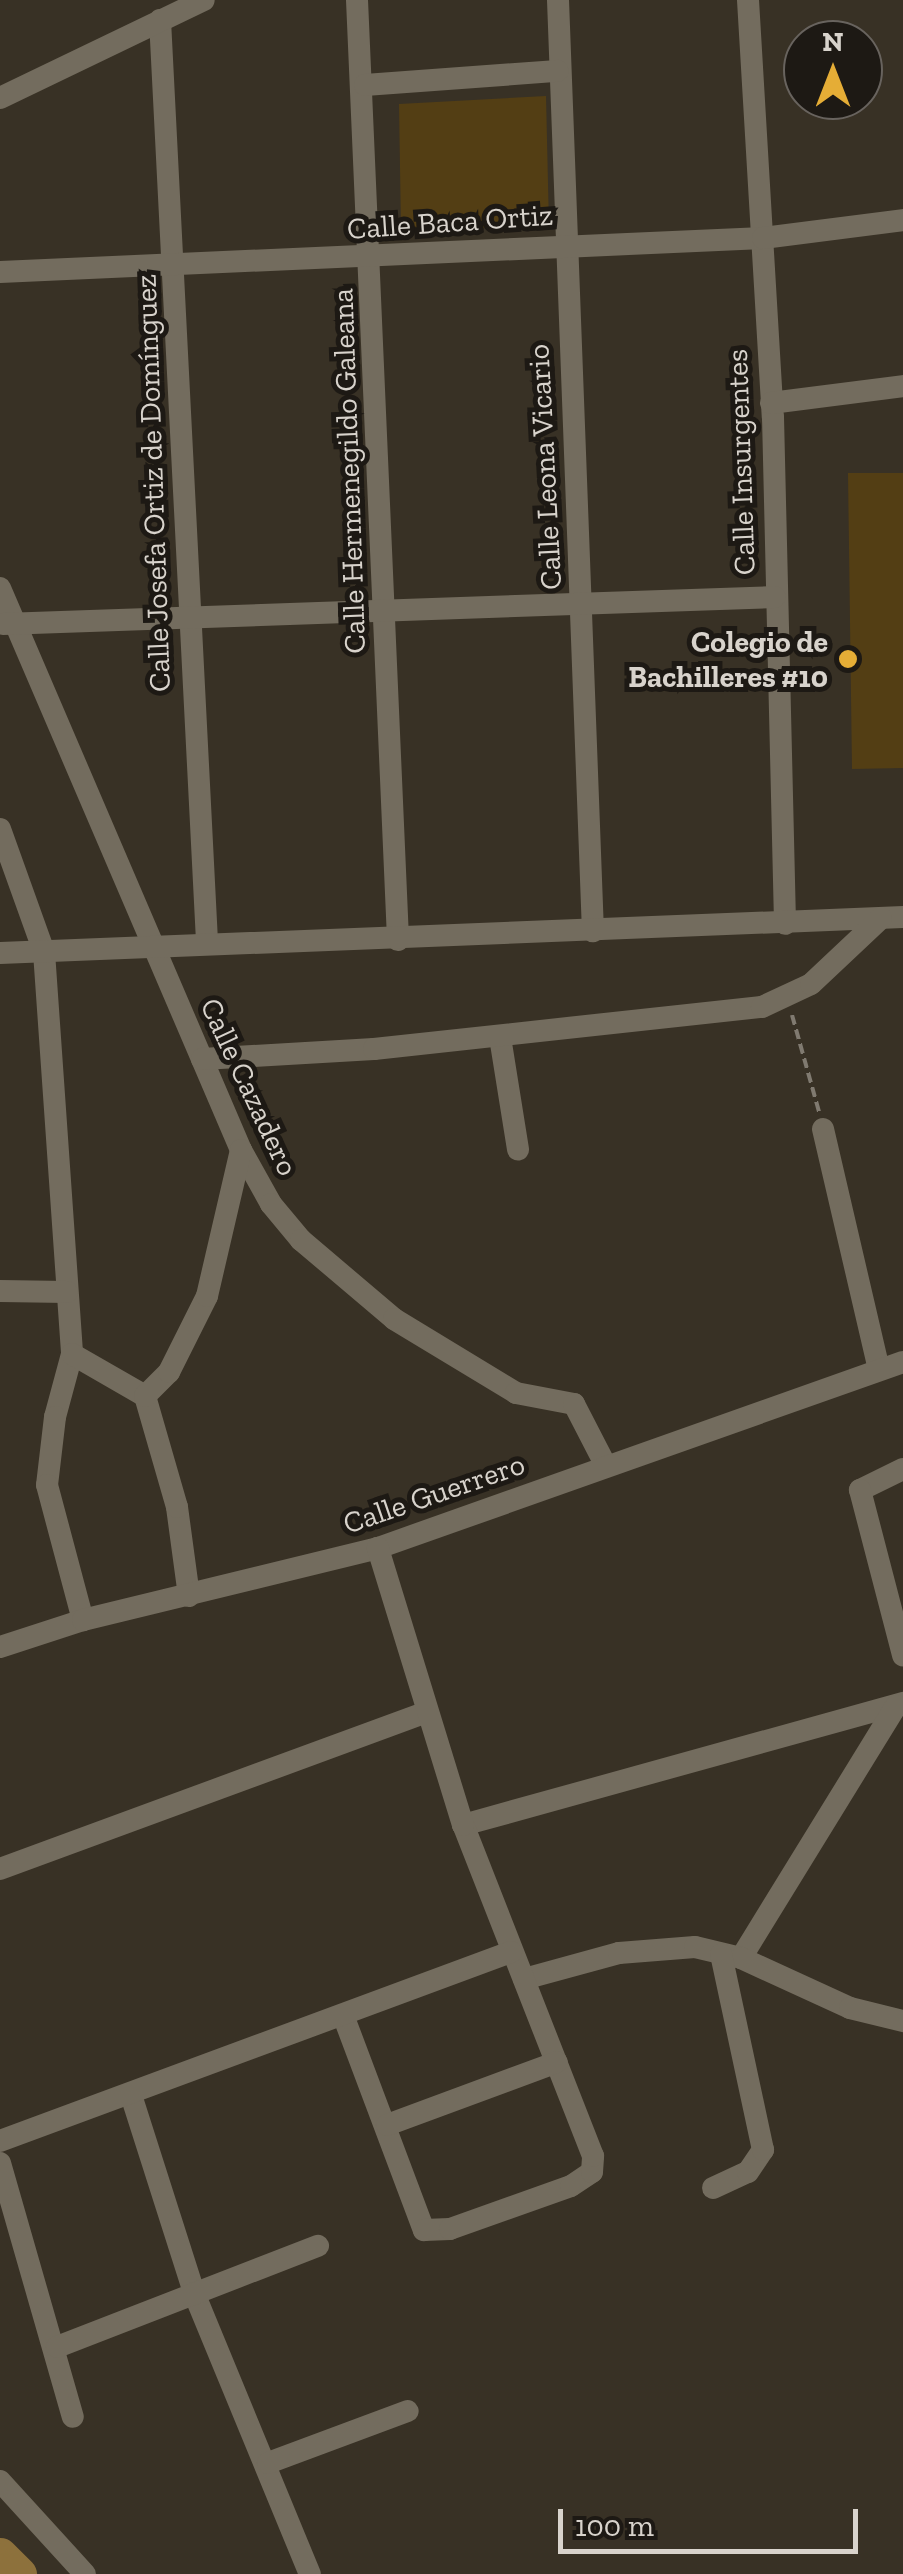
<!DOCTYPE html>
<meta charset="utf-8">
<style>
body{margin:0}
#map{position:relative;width:903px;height:2574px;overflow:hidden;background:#383125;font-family:"Zilla Slab",serif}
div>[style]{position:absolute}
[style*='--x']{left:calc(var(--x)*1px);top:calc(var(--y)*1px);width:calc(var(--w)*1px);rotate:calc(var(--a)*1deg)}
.green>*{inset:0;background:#533e14}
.river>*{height:35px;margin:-17.5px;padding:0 17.5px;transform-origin:17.5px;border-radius:17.5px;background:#8d713c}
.path>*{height:4px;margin-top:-2px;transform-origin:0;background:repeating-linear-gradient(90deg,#807a70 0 10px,transparent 0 15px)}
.street>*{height:22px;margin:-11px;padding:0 11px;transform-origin:11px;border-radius:11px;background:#736c5e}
.dots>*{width:28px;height:28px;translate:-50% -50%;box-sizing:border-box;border:5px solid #1d1914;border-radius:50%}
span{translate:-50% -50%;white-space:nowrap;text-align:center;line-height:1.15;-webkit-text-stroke:10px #1d1914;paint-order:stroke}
.street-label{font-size:30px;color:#d8d3cc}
.poi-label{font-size:30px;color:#d8d3cc;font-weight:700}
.right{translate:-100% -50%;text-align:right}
.north{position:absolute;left:783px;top:20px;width:100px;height:100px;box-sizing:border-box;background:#1d1914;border:2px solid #68635e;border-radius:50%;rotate:0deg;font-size:28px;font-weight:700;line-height:40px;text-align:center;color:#d8d3cc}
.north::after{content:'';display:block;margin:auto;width:35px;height:45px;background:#e5ad36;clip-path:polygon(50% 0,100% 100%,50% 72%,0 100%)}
.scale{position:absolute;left:558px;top:2509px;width:300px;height:45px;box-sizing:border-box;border:5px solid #d8d3cc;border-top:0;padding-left:12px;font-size:30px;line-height:35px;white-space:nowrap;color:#d8d3cc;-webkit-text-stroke:8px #1d1914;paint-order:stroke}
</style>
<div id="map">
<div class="green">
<i style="clip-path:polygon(546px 96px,549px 227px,401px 229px,399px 104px)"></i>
<i style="clip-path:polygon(848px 473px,903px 473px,903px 768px,852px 769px)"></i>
</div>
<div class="river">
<i style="--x:0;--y:2555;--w:27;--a:45"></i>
</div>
<div class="path">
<i style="--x:792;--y:1015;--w:101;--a:74.4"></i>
</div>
<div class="street">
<i style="--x:357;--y:0;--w:941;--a:87.5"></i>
<i style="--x:558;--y:0;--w:932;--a:87.85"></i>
<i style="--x:748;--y:0;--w:418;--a:86.6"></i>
<i style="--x:773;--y:417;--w:507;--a:88.64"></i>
<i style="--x:160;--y:20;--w:924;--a:87.08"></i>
<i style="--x:365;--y:85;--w:193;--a:-4.2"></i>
<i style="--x:0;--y:98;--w:226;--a:-25.7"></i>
<i style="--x:0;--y:272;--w:764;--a:-2.55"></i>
<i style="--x:763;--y:238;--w:141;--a:-7.3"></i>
<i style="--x:771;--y:403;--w:133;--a:-7.3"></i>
<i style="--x:0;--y:588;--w:611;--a:66.79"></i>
<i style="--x:241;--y:1150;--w:62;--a:60.9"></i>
<i style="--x:271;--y:1204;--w:47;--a:50.2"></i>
<i style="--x:301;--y:1240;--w:122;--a:40.3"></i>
<i style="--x:394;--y:1319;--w:143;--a:31.2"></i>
<i style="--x:516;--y:1393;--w:59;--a:10.7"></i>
<i style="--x:574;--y:1404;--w:70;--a:62.7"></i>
<i style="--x:3;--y:624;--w:772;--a:-2"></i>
<i style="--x:0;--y:829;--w:131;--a:70.3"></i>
<i style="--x:44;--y:952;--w:403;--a:86"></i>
<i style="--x:72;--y:1354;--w:65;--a:105.1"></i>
<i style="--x:55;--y:1417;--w:68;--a:96.7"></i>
<i style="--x:47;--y:1485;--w:140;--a:75.1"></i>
<i style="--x:0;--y:953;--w:904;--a:-2.28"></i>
<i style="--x:500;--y:1037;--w:114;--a:80.9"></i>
<i style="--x:202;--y:1059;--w:172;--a:-3.3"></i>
<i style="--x:374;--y:1049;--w:390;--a:-6.2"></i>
<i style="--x:762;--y:1007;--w:54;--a:-25.1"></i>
<i style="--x:811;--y:984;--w:96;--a:-43.3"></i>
<i style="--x:823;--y:1129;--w:246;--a:76.9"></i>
<i style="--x:0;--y:1291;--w:67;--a:0.9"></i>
<i style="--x:72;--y:1354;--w:84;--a:29.9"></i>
<i style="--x:903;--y:1469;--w:48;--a:154"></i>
<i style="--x:860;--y:1490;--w:171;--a:75.4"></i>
<i style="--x:189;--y:1596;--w:90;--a:-97.7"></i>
<i style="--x:177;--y:1507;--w:116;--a:-106.1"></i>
<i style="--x:145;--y:1396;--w:34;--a:-45"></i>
<i style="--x:169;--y:1372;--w:85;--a:-63.4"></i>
<i style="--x:207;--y:1296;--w:150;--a:-76.9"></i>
<i style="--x:0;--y:1647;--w:87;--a:-18"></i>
<i style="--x:83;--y:1620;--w:304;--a:-13.7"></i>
<i style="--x:378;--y:1548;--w:557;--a:-19.51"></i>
<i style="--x:463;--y:1825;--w:457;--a:-15.5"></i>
<i style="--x:0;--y:1869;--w:454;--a:-20.2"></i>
<i style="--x:741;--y:1958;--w:296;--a:-58.4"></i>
<i style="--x:524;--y:1979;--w:98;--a:-15.3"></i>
<i style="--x:619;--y:1953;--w:76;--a:-4.5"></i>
<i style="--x:695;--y:1947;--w:47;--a:13.4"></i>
<i style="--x:741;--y:1958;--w:120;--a:24.6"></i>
<i style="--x:850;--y:2008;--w:55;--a:13.8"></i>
<i style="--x:343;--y:2015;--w:230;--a:69.4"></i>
<i style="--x:424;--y:2230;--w:26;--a:-2"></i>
<i style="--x:450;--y:2229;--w:128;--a:-19.6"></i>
<i style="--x:571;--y:2186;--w:25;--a:-34"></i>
<i style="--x:592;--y:2172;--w:16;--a:-86"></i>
<i style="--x:593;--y:2156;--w:356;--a:-111.4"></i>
<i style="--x:463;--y:1825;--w:290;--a:-107.1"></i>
<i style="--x:131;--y:2095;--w:208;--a:72.3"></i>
<i style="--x:194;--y:2293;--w:304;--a:67.6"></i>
<i style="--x:387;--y:2125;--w:181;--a:-20.3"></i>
<i style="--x:0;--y:2141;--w:545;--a:-20.3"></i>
<i style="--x:0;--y:2163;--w:264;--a:74"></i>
<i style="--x:713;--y:2188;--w:38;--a:-25"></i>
<i style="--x:748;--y:2172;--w:27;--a:-56"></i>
<i style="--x:763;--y:2150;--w:200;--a:-102.1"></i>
<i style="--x:57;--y:2347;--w:280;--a:-21.2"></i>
<i style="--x:268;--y:2463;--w:149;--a:-20.4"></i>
<i style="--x:0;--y:2481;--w:126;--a:47.6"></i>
</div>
<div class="dots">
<i style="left:848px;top:659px;background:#e5ad36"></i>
</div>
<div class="street-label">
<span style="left:450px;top:222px;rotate:-4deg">Calle Baca Ortiz</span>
<span style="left:741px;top:462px;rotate:-92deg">Calle Insurgentes</span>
<span style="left:545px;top:467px;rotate:-93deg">Calle Leona Vicario</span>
<span style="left:349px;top:471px;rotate:-92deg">Calle Hermenegildo Galeana</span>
<span style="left:153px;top:483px;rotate:-92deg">Calle Josefa Ortiz de Domínguez</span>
<span style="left:249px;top:1087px;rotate:65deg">Calle Cazadero</span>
<span style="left:434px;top:1494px;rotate:-19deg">Calle Guerrero</span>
</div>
<div class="poi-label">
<span class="right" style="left:828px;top:659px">Colegio de<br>Bachilleres #10</span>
</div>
<div class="north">N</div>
<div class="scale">100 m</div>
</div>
